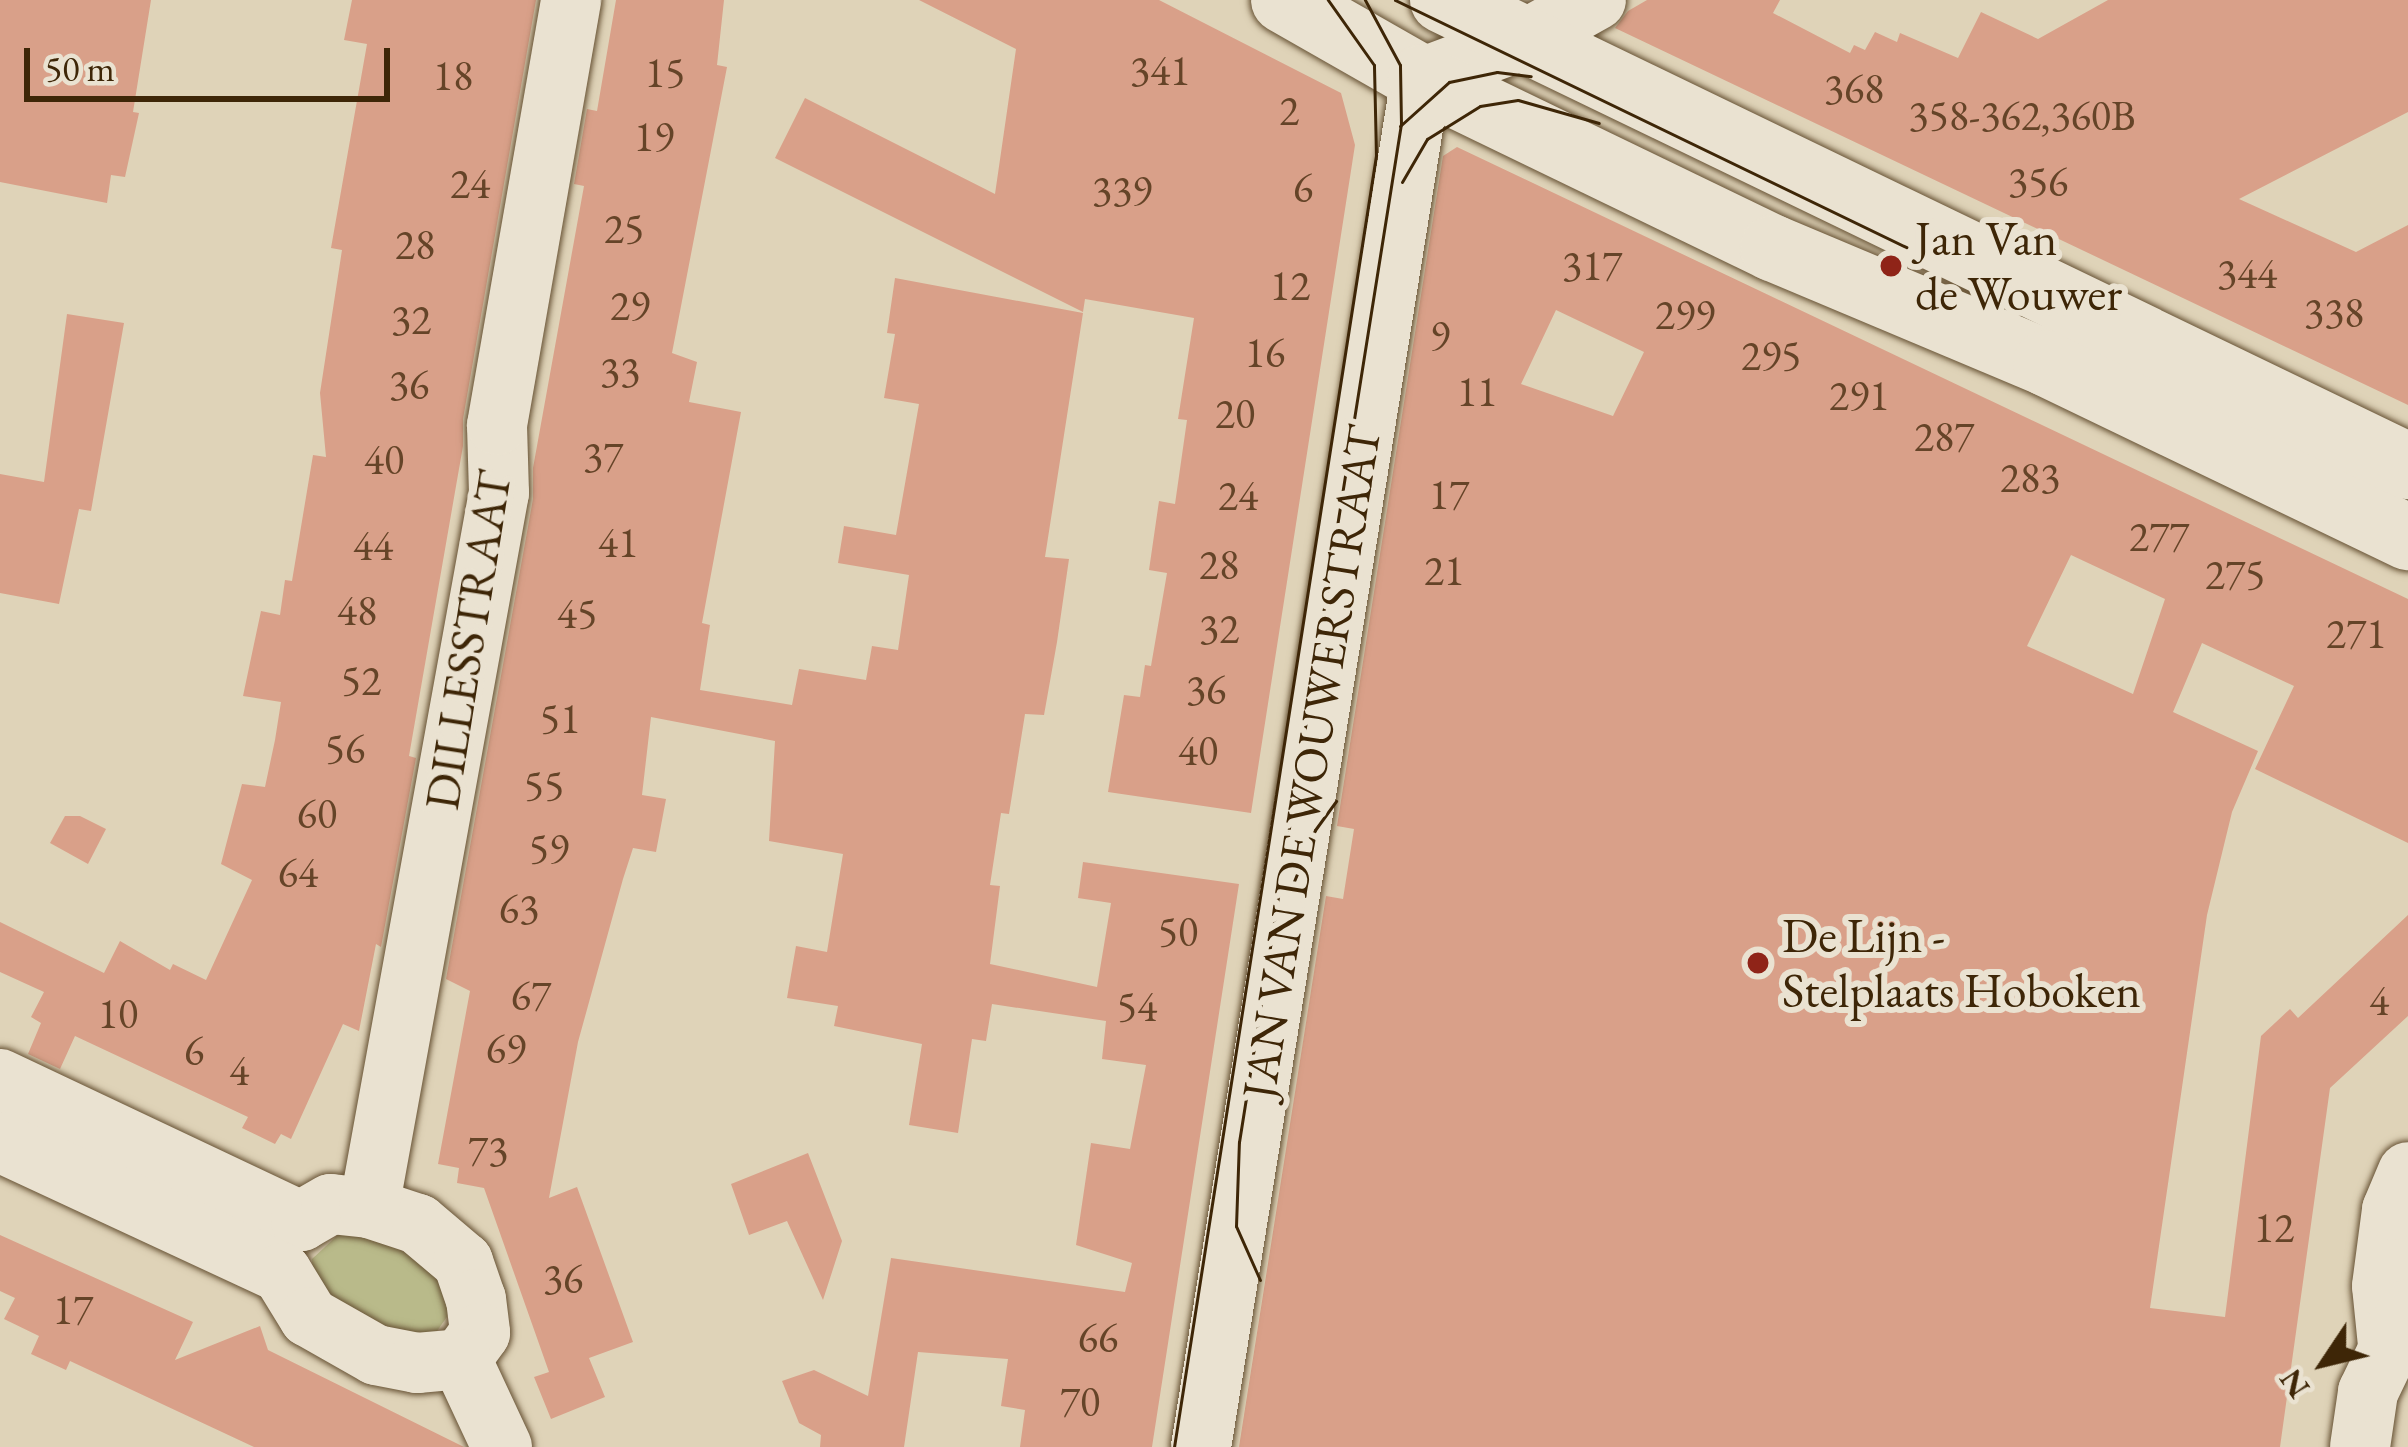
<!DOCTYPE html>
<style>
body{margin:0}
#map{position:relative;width:2408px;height:1447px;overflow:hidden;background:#dfd3b8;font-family:"EB Garamond",serif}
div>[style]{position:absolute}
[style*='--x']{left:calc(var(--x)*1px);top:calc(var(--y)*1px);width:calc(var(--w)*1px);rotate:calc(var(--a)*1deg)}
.green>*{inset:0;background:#b9ba8a}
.building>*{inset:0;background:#d9a089}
.roads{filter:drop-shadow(0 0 3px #665133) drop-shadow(0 0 3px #665133)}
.minor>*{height:60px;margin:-30px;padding:0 30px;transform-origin:30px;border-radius:30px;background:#eae2d1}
.tertiary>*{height:66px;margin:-33px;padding:0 33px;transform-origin:33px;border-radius:33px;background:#eae2d1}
.tram>*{height:3px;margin:-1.5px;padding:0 1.5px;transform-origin:1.5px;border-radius:1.5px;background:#3e2607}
.dots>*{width:33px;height:33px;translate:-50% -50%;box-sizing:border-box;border:6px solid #eae2d1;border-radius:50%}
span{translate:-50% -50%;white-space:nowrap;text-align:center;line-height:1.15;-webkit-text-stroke:12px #eae2d1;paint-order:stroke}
.number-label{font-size:42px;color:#654428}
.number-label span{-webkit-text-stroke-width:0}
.poi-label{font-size:48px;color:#3e2607}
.left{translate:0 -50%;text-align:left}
.street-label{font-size:48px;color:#3e2607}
.north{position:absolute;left:2264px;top:1303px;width:120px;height:120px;-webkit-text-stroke:9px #eae2d1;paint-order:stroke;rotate:235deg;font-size:33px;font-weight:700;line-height:48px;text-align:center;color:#3e2607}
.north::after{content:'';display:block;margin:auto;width:42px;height:54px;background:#3e2607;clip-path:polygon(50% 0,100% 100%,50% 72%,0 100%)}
.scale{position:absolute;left:24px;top:48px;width:366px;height:54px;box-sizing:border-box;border:6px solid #3e2607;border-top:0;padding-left:15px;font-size:36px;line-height:42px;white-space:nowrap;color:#3e2607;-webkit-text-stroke:9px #eae2d1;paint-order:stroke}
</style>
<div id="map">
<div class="green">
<i style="clip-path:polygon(357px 1231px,433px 1265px,449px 1314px,437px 1331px,420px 1340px,332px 1307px,313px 1279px,312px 1259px,340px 1233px)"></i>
</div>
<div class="building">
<i style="clip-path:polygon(0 0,151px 0,133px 112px,139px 113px,125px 177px,111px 175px,107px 203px,0 182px)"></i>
<i style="clip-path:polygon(352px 0,536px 0,463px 419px,463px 446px,409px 756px,416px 758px,381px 947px,376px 944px,359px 1031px,343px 1024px,291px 1139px,281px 1134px,275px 1144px,242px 1128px,248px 1117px,75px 1036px,60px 1069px,28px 1054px,41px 1023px,31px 1017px,44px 992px,0 972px,0 922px,104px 973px,120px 941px,170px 970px,173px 964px,206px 980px,252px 880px,221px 864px,242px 784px,265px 787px,275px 740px,281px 702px,243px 696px,261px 611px,280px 615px,285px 580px,292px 581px,313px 455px,326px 457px,320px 393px,342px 250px,331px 248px,367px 44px,344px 40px)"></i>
<i style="clip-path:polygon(616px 0,724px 0,717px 65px,727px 67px,672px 353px,697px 362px,689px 402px,741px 412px,702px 623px,710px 625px,700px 690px,792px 705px,799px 669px,866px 680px,872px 646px,898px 650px,909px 575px,838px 563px,844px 526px,896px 535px,919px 404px,884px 398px,895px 334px,887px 333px,895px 278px,1083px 313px,1045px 557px,1069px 559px,1057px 642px,1044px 715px,1025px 714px,1009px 814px,1001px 813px,990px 885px,1000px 886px,990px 964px,1097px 987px,1111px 903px,1078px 898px,1083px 862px,1239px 884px,1152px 1447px,1020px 1447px,1025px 1410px,1001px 1406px,1008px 1359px,918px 1352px,904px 1447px,820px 1447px,821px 1435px,799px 1423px,782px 1381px,814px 1370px,868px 1396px,891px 1258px,1125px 1292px,1132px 1263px,1076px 1245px,1091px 1143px,1130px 1149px,1146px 1065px,1102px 1059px,1106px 1021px,992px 1004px,986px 1041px,972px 1039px,958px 1133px,909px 1125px,922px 1044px,834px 1026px,838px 1006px,787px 998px,796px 946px,827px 952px,843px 854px,769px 841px,775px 741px,651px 717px,642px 795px,666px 799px,656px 852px,633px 848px,623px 879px,578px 1042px,549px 1198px,577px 1187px,633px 1342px,589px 1358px,605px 1397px,551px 1419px,534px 1377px,549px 1372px,484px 1188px,457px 1183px,459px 1168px,438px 1164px,470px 991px,446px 979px,533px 499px,533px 468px,584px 186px,574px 184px,587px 109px,597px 111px)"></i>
<i style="clip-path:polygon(919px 0,1159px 0,1341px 93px,1355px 145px,1251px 813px,1108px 792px,1124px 695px,1140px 697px,1145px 665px,1151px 666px,1167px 573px,1149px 570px,1159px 501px,1175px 504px,1187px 420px,1178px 419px,1194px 318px,1085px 299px,1083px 312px,775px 158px,805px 98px,995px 194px,1016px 49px)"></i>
<i style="clip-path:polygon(1647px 0,1780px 0,1773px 13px,1850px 53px,1854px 45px,1865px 50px,1875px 32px,1897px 42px,1900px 33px,1958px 58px,1981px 12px,2038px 39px,2108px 0,2408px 0,2408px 112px,2239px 199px,2356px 252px,2408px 225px,2408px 405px,1615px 28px,1628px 11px)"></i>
<i style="clip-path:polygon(evenodd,1457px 147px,2408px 599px,2408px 843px,2255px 769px,2294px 686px,2202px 643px,2173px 712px,2258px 751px,2232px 812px,2207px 915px,2150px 1308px,2225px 1317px,2261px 1036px,2290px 1009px,2298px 1018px,2408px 915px,2408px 1016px,2330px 1088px,2280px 1447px,1239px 1447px,1326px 896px,1343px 899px,1354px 829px,1337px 826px,1443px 156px,1457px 147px,1556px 310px,1644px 352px,1613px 416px,1521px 384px,1556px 310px,1457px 147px,2071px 555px,2165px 599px,2133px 694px,2027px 646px,2071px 555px)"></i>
<i style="clip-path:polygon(67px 314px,124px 323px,91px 511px,79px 509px,59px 604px,0 593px,0 474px,44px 482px)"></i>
<i style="clip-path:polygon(65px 816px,80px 816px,106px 829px,88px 864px,50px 843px)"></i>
<i style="clip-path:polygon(808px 1153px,842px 1241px,823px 1300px,787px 1221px,749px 1235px,731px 1184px)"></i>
<i style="clip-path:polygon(0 1235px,193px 1322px,175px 1360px,260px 1326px,268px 1350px,464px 1447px,254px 1447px,70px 1361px,66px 1370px,31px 1354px,39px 1336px,4px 1319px,15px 1298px,0 1291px)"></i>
</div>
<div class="roads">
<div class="minor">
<i style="--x:0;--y:1079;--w:333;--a:25.3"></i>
<i style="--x:301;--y:1221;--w:34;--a:-30"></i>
<i style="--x:331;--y:1204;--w:38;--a:6"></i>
<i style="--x:369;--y:1208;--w:52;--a:18.1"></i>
<i style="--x:418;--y:1224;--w:59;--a:40.2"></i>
<i style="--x:463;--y:1262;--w:39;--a:71"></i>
<i style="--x:476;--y:1299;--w:34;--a:83"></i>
<i style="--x:480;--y:1333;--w:32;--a:126"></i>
<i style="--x:0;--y:1142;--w:311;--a:24.9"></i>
<i style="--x:282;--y:1273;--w:52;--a:58.5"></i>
<i style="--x:309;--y:1317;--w:77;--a:29.6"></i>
<i style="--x:376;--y:1355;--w:42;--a:11"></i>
<i style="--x:417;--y:1363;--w:44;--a:-5.2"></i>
<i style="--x:369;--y:1208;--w:727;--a:-79.7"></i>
<i style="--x:499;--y:493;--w:68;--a:-91.7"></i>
<i style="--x:497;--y:425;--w:431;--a:-80.1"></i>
<i style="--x:2388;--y:1345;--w:59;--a:-95.8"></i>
<i style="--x:2382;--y:1286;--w:77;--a:-82.5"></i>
<i style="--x:2392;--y:1210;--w:41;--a:-67.2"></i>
<i style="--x:461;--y:1359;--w:97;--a:65"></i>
<i style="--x:1201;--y:1447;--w:1387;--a:-80.87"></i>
<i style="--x:1421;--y:78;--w:112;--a:-20.4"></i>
<i style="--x:1526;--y:39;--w:80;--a:-29.1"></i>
<i style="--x:2360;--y:1447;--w:56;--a:-81.7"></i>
<i style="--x:2368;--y:1392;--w:92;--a:-64.3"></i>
</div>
<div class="tertiary">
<i style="--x:1284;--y:0;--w:158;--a:29.7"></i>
<i style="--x:1421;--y:78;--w:391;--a:25.8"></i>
<i style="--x:1773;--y:248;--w:296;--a:22.8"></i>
<i style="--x:2046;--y:363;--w:402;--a:25.7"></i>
<i style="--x:1443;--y:0;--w:1072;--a:25.78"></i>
</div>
</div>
<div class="tram">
<i style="--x:1395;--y:0;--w:568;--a:25.8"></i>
<i style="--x:1400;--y:126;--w:66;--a:-41.9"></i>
<i style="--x:1449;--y:82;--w:49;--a:-11.8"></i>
<i style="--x:1497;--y:72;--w:34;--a:7"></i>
<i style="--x:1402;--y:182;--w:50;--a:-59.8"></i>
<i style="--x:1427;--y:139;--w:62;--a:-31.9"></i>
<i style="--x:1480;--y:106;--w:38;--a:-9"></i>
<i style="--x:1518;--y:100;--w:84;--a:15.9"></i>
<i style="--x:1290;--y:891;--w:66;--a:-67.7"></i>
<i style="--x:1315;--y:830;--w:36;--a:-54"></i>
<i style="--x:1260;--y:1280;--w:59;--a:-114"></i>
<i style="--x:1236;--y:1226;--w:84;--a:-88"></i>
<i style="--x:1239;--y:1142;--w:1031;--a:-80.96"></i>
<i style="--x:1401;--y:124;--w:59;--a:-91"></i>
<i style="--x:1400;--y:65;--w:74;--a:-118.3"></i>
<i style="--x:1174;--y:1447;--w:1308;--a:-81.11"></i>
<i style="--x:1376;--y:155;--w:90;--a:-91.3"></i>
<i style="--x:1374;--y:65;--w:80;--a:-125.3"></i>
</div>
<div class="dots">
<i style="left:1891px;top:266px;background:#8f2418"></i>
<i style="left:1758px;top:963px;background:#8f2418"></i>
</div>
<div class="number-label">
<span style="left:1160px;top:71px">341</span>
<span style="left:665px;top:73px">15</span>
<span style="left:453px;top:76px">18</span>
<span style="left:1854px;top:89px">368</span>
<span style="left:1289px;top:111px">2</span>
<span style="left:2022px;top:116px">358-362,360B</span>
<span style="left:654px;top:137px">19</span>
<span style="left:2038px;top:182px">356</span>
<span style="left:470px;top:184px">24</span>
<span style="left:1303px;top:188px">6</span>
<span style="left:1122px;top:191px">339</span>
<span style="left:624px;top:229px">25</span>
<span style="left:415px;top:245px">28</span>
<span style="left:1592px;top:266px">317</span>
<span style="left:2247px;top:274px">344</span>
<span style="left:1290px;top:286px">12</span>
<span style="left:630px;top:306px">29</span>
<span style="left:2334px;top:313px">338</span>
<span style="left:1685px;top:315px">299</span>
<span style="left:411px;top:320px">32</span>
<span style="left:1440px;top:336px">9</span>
<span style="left:1265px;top:353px">16</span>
<span style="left:1771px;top:356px">295</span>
<span style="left:620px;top:372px">33</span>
<span style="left:409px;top:385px">36</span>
<span style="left:1477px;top:392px">11</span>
<span style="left:1859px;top:396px">291</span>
<span style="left:1235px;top:414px">20</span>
<span style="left:1944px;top:437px">287</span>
<span style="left:603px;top:457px">37</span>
<span style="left:384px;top:460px">40</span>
<span style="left:2030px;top:478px">283</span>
<span style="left:1449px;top:495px">17</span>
<span style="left:1238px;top:496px">24</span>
<span style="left:2159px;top:537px">277</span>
<span style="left:618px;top:543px">41</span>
<span style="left:373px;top:546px">44</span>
<span style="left:1219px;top:565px">28</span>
<span style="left:1444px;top:571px">21</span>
<span style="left:2235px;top:575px">275</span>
<span style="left:357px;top:611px">48</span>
<span style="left:577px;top:614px">45</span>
<span style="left:1219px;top:629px">32</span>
<span style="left:2356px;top:634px">271</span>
<span style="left:361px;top:681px">52</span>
<span style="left:1206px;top:690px">36</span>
<span style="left:560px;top:719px">51</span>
<span style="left:345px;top:749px">56</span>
<span style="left:1198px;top:751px">40</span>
<span style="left:544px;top:786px">55</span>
<span style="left:317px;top:814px">60</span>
<span style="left:549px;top:849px">59</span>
<span style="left:298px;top:873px">64</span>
<span style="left:519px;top:909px">63</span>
<span style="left:1178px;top:932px">50</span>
<span style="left:531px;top:996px">67</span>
<span style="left:2379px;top:1001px">4</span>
<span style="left:1137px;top:1007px">54</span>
<span style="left:118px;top:1014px">10</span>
<span style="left:506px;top:1049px">69</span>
<span style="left:194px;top:1051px">6</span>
<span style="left:239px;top:1071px">4</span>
<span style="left:488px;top:1151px">73</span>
<span style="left:2274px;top:1228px">12</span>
<span style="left:563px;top:1279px">36</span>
<span style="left:73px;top:1310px">17</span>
<span style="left:1098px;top:1338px">66</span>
<span style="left:1080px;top:1402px">70</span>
</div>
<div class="poi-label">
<span class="left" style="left:1915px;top:266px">Jan Van<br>de Wouwer</span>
<span class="left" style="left:1782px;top:963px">De Lijn -<br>Stelplaats Hoboken</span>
</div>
<div class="street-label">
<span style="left:468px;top:640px;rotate:-81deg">DILLESSTRAAT</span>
<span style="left:1311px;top:762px;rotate:-81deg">JAN VAN DE WOUWERSTRAAT</span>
</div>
<div class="north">N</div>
<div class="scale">50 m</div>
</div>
